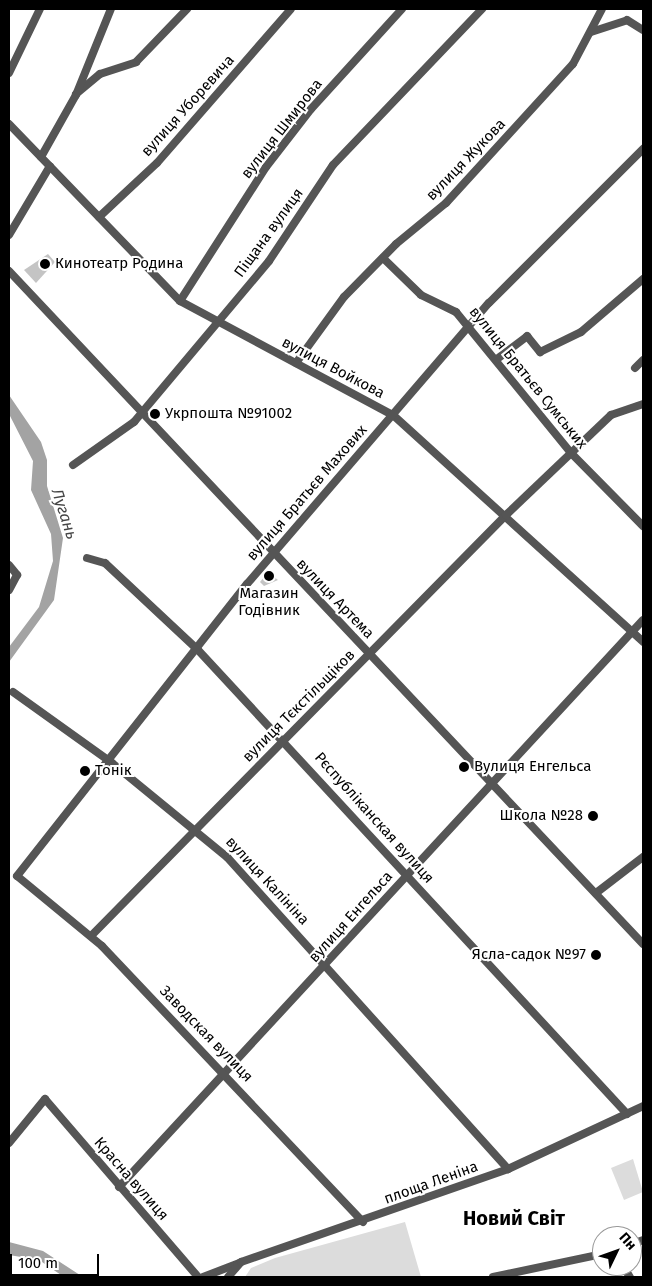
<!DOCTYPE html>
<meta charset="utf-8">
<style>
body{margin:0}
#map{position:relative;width:652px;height:1286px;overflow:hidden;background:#fff;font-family:"Fira Sans",sans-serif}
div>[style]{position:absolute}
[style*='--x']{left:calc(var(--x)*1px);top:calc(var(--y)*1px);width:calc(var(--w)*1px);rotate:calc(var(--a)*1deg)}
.green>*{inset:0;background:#dcdcdc}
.water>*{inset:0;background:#a3a3a3}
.building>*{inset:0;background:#c4c4c4}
.minor>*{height:8px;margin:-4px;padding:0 4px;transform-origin:4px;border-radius:4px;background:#555}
.dots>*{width:14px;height:14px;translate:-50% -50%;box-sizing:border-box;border:2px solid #fff;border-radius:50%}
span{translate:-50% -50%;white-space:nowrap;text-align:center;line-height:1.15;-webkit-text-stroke:4px #fff;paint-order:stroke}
.street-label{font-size:15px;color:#000}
.poi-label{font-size:15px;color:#000}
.left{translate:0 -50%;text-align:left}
.right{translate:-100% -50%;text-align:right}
.water-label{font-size:16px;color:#444;font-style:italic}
.district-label{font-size:20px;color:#000;font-weight:700}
.frame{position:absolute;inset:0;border:10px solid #000;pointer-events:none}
.north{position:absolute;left:592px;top:1226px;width:50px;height:50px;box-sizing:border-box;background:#fff;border:1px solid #999;border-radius:50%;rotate:48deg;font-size:14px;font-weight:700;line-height:20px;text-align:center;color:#000}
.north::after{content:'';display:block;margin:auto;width:18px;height:22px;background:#000;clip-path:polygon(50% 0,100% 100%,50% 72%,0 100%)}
.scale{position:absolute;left:10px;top:1254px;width:89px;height:22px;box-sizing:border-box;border:2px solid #000;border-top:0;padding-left:6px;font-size:15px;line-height:18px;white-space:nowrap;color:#000;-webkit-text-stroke:4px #fff;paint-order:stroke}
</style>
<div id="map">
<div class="green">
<i style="clip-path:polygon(633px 1159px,643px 1192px,624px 1200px,611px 1168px)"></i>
<i style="clip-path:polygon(405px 1222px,421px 1277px,245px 1277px,251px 1268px,275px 1258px)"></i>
</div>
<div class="water">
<i style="clip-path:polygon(9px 395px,41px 442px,47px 460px,47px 486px,63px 538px,54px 600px,9px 662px,9px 647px,39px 607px,53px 561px,51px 534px,31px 490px,33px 461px,9px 414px)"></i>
<i style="clip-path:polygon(9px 1242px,43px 1251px,83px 1277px,64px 1277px,39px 1260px,9px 1255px)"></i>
</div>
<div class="building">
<i style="clip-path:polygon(48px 254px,55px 262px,36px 283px,24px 270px)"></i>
<i style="clip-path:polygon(268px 572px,278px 580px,264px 586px,260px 582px)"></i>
</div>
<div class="minor">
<i style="--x:591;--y:32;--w:38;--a:-18"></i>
<i style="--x:627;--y:20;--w:19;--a:32"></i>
<i style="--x:9;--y:73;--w:71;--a:-64.2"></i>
<i style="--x:76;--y:94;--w:31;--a:-40"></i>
<i style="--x:100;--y:74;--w:38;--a:-18"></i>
<i style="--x:136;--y:62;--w:74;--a:-46.1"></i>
<i style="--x:9;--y:124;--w:246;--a:46"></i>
<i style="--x:180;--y:301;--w:242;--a:28.2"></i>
<i style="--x:393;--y:415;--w:338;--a:42.2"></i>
<i style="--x:41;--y:157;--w:71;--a:-60.6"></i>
<i style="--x:76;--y:95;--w:93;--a:-67.9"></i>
<i style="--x:99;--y:217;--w:79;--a:-43"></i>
<i style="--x:157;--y:163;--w:204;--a:-49"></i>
<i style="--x:9;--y:235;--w:80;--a:-59.3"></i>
<i style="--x:383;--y:258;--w:53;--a:44.2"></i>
<i style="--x:421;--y:295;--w:39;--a:26"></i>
<i style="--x:456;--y:312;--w:182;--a:50.8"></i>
<i style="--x:571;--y:453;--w:103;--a:45.4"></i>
<i style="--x:9;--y:271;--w:925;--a:46.71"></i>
<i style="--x:180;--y:301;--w:159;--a:-57.3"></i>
<i style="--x:266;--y:167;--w:73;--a:-52.2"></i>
<i style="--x:311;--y:109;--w:135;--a:-47.7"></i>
<i style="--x:497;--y:359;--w:38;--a:-37"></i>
<i style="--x:527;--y:336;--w:21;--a:51"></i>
<i style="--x:540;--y:352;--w:46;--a:-26"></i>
<i style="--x:581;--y:332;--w:82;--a:-40.5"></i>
<i style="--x:296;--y:363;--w:82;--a:-54"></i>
<i style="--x:344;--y:297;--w:74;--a:-45.5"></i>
<i style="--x:396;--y:244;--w:65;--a:-39.4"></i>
<i style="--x:446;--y:203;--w:188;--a:-47.6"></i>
<i style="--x:573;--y:64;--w:62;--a:-62.2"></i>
<i style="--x:635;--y:368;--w:11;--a:-45"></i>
<i style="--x:73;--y:465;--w:75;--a:-35.2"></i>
<i style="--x:134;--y:422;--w:210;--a:-50"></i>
<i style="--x:269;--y:261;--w:115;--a:-56.3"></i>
<i style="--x:333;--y:165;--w:216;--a:-46.3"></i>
<i style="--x:87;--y:558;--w:19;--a:16"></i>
<i style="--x:105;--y:563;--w:127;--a:43.1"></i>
<i style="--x:198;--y:650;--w:632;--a:47.24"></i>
<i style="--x:9;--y:565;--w:13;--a:51"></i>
<i style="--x:17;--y:575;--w:17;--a:118"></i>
<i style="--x:13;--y:692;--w:122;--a:35.6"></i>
<i style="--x:112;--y:763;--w:149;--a:39.3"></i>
<i style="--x:227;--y:857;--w:420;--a:48"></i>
<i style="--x:596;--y:893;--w:59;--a:-37.5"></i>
<i style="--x:91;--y:936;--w:591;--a:-45.41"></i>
<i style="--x:506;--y:515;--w:145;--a:-43.6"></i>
<i style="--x:611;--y:415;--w:34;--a:-19"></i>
<i style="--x:9;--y:1143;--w:57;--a:-50.7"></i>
<i style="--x:45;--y:1099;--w:235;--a:49.3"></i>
<i style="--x:119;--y:1187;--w:772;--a:-47.26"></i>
<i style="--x:363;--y:1222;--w:380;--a:-133.4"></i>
<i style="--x:102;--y:946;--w:110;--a:-140.5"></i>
<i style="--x:17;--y:876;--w:372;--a:-51.8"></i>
<i style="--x:247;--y:584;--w:371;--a:-49.3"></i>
<i style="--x:489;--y:303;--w:218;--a:-45"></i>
<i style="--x:632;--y:1244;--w:12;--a:-20"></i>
<i style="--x:623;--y:1266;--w:13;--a:58"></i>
<i style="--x:203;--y:1277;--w:39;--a:-21"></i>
<i style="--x:228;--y:1277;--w:20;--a:-49"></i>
<i style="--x:241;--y:1262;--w:283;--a:-19.2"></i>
<i style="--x:508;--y:1169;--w:149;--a:-25"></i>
<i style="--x:493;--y:1277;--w:111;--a:-11.9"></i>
</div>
<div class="dots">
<i style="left:45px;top:264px;background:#000"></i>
<i style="left:155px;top:414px;background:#000"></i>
<i style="left:269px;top:576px;background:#000"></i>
<i style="left:464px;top:767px;background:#000"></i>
<i style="left:85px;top:771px;background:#000"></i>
<i style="left:593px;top:816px;background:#000"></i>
<i style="left:596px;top:955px;background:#000"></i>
</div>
<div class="street-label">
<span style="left:188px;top:106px;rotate:-48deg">вулиця Уборевича</span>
<span style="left:282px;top:129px;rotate:-52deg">вулиця Шмирова</span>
<span style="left:466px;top:160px;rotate:-46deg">вулиця Жукова</span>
<span style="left:269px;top:233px;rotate:-54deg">Піщана вулиця</span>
<span style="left:333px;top:368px;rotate:28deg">вулиця Войкова</span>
<span style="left:528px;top:378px;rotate:51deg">вулиця Братьєв Сумських</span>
<span style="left:307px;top:493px;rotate:-49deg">вулиця Братьєв Махових</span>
<span style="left:335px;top:599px;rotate:46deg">вулиця Артема</span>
<span style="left:299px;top:706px;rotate:-45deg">вулиця Тєкстільщіков</span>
<span style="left:374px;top:818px;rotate:48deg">Рєспубліканская вулиця</span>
<span style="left:267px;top:881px;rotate:47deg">вулиця Калініна</span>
<span style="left:351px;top:917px;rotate:-48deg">вулиця Енгельса</span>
<span style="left:206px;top:1034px;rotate:46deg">Заводская вулиця</span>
<span style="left:131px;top:1179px;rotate:49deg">Красна вулиця</span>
<span style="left:431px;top:1183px;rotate:-20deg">площа Леніна</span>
</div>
<div class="poi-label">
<span class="left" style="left:55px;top:264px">Кинотеатр Родина</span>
<span class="left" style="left:165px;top:414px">Укрпошта №91002</span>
<span style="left:269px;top:602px">Магазин<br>Годівник</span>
<span class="left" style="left:474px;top:767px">Вулиця Енгельса</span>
<span class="left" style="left:95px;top:771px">Тонік</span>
<span class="right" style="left:583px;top:816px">Школа №28</span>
<span class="right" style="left:586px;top:955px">Ясла-садок №97</span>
</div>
<div class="water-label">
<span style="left:64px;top:514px;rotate:72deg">Лугань</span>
</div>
<div class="district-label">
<span style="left:514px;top:1218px">Новий Світ</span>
</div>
<div class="frame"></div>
<div class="north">Пн</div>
<div class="scale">100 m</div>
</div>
